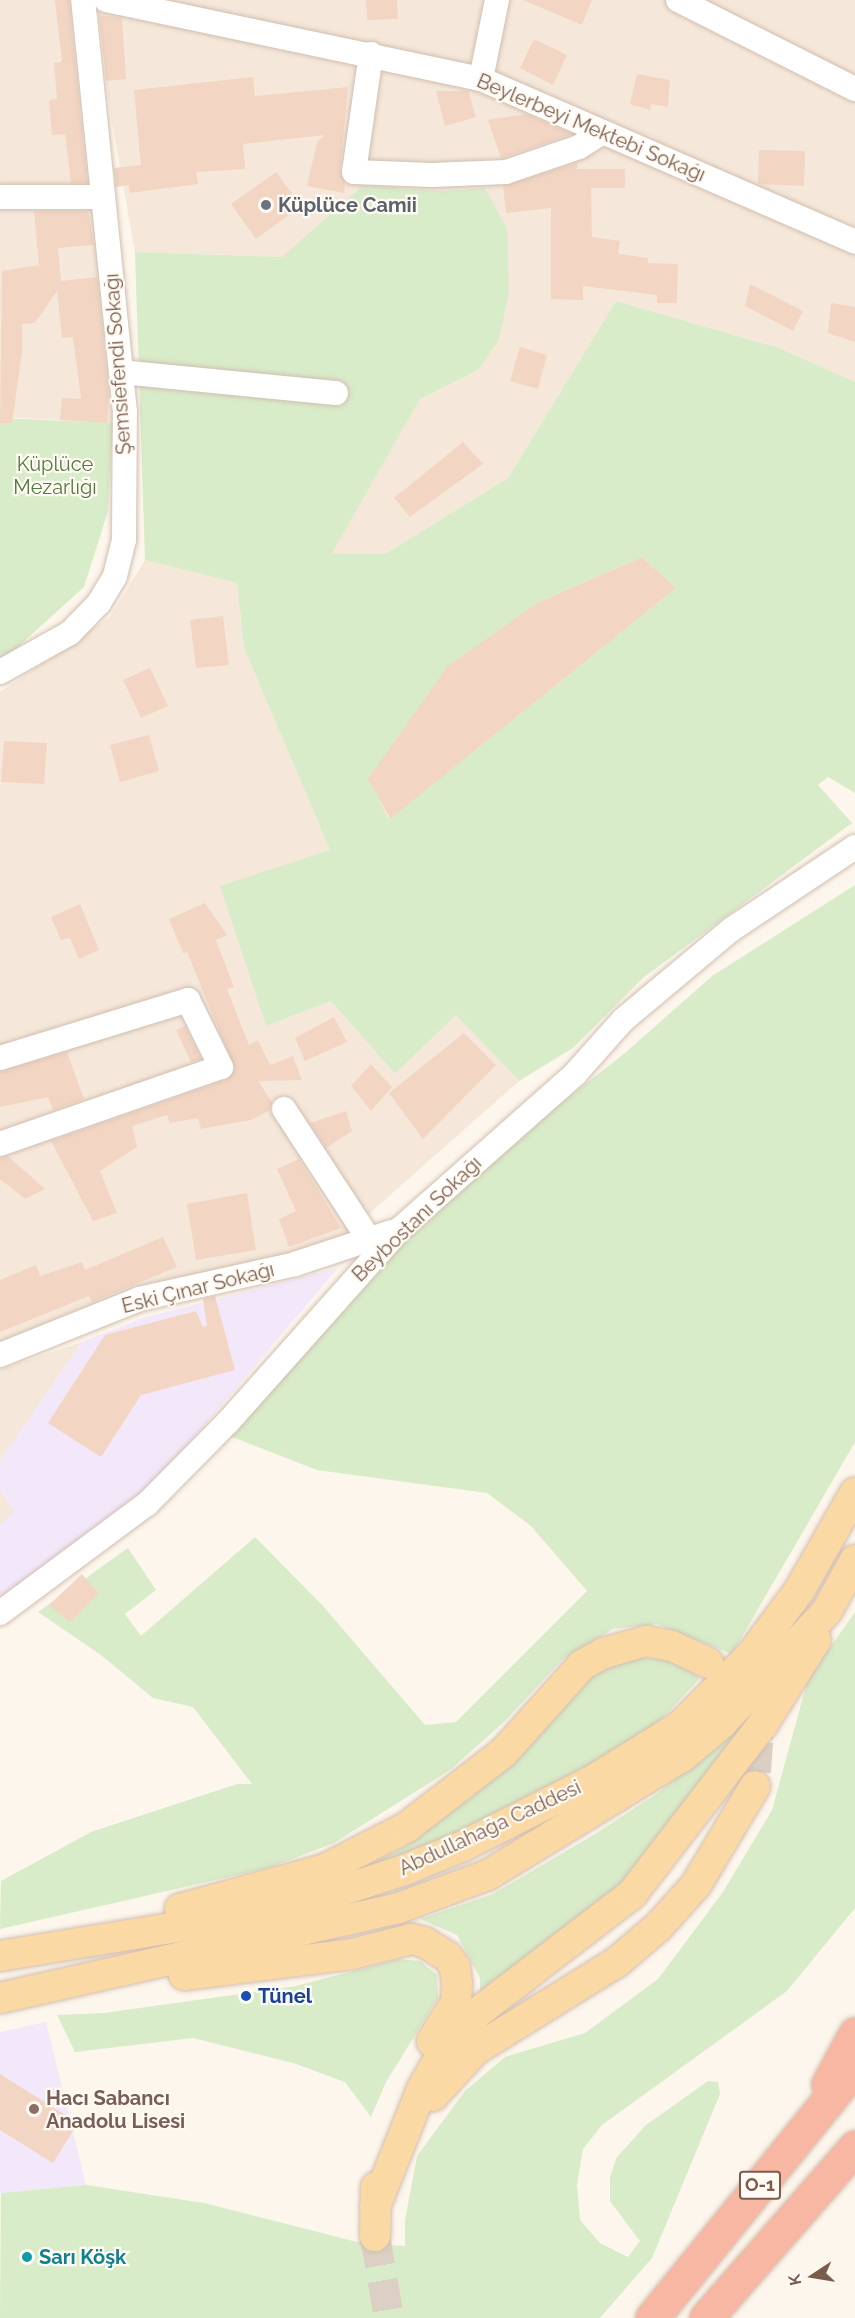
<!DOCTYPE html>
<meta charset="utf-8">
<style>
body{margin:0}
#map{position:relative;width:855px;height:2318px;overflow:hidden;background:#fdf6ec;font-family:Raleway,sans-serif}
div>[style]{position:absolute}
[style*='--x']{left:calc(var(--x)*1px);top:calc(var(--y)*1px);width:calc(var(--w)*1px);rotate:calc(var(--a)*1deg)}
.residential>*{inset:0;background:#f5e8da}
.education>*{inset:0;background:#f3e8fa}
.green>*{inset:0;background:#d8ecc9}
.building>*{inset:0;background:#f3d5c3}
.major-tunnel>*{height:30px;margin-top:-15px;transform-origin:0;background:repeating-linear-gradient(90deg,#dcd0c4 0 30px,transparent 0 45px)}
.roads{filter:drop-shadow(0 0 2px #d1beb0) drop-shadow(0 0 2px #d1beb0)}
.minor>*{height:24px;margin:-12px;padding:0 12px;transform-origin:12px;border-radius:12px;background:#fff}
.major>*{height:30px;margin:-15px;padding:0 15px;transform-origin:15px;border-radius:15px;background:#fbd9a5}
.highway>*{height:33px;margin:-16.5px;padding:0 16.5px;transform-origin:16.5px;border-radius:16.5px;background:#f7b7a3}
.dots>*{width:16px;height:16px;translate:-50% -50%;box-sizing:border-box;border:3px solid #fffaf3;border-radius:50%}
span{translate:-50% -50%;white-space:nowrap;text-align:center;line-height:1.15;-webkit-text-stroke:4.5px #fffaf3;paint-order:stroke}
.shield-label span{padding:2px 4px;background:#fffaf3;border:2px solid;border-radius:4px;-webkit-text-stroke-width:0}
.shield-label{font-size:18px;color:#7a5c4d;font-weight:700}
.street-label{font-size:20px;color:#7a5c4d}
.worship-label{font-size:20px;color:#5b616d;font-weight:700}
.left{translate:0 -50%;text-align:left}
.park-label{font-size:20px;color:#537a41}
.transit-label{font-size:20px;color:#164399;font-weight:700}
.education-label{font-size:20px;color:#785e54;font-weight:700}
.culture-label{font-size:20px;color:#0d838f;font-weight:700}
.north{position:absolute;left:783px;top:2246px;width:60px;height:60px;-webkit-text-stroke:4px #fffaf3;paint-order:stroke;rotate:258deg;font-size:16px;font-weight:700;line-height:24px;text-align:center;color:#7a5c4d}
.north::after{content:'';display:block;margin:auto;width:21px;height:27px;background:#7a5c4d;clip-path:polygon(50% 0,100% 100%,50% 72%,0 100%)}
</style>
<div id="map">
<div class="residential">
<i style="clip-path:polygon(0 0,76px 0,113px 423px,0 417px)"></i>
<i style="clip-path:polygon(98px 0,855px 0,855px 382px,779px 348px,616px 301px,508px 478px,385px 554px,331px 553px,420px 399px,478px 370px,485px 188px,440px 191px,363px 185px,282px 257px,135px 252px,109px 105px)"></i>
<i style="clip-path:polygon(145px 560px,237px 583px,244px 648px,330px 850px,266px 1026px,331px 1001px,395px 1074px,456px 1015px,519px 1081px,344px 1236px,67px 1319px,0 1346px,0 692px,110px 617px)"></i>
<i style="clip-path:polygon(82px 1342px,0 1461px,0 1369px)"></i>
<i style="clip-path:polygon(0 1490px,14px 1511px,0 1528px)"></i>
</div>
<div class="education">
<i style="clip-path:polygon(338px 1268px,146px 1494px,0 1598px,0 1526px,14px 1511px,0 1490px,0 1461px,82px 1342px,143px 1318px)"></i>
<i style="clip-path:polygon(46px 2022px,86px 2185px,0 2193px,0 2032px)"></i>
</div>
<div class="green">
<i style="clip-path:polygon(evenodd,363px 185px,440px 191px,485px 188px,507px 229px,509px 292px,499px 340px,478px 370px,420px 399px,332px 553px,385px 554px,508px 478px,616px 301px,779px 348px,855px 382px,855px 793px,828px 777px,818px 785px,852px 823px,644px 977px,573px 1048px,519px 1081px,456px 1015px,395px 1074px,331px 1001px,266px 1026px,220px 886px,330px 850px,244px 648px,237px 583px,145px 560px,135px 252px,282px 257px,363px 185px,642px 557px,676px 588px,389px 819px,369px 779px,539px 602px,642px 557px)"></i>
<i style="clip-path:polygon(0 418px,113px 423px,108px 511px,84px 587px,0 663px)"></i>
<i style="clip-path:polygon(855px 885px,855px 1442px,732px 1654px,657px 1624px,613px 1629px,562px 1660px,505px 1721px,450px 1770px,334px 1843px,268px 1868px,0 1929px,1px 1881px,91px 1832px,237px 1784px,252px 1784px,193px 1707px,153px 1698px,101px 1655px,38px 1612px,128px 1548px,156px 1590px,125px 1614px,141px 1636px,255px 1537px,323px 1606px,425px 1725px,456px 1722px,587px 1591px,531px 1526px,487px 1493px,317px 1470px,230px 1436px,441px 1197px,625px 1053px,712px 976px)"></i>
<i style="clip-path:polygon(855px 1612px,855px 1908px,787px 1991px,602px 2125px,583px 2149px,577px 2184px,580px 2220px,600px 2243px,628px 2257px,640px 2241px,610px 2201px,610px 2177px,617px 2157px,646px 2125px,708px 2081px,718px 2082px,720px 2094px,652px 2258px,600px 2318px,0 2318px,1px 2193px,86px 2185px,204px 2203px,357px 2242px,405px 2246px,405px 2220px,417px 2156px,465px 2091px,505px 2057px,585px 2033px,658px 1979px,723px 1892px,772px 1810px,808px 1679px)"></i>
<i style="clip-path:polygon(642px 1658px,675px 1661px,700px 1678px,660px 1721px,531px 1805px,324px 1887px,401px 1849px,473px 1796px,511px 1761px,586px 1675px,611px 1662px)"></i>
<i style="clip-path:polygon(755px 1711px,639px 1873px,480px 2002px,480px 1978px,457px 1935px,420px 1919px,493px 1894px,595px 1834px,658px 1793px)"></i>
<i style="clip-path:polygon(399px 1959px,420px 1961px,437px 1975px,438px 1998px,386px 2082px,371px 2117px,345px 2082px,293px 2063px,193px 2038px,75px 2052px,57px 2015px,104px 2013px,296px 1986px)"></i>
</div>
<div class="building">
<i style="clip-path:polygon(55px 0,69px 0,87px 183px,71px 183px,65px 134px,52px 135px,49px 100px,57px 99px,54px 63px,62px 62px)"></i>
<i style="clip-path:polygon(366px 0,397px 0,398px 19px,367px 20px)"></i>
<i style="clip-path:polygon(523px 0,592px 0,582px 25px)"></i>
<i style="clip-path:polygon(99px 15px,122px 18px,126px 79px,106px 81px)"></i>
<i style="clip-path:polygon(534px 39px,567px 55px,553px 85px,520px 68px)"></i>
<i style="clip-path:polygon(637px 74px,670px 80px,668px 107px,651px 104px,650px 110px,630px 104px)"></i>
<i style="clip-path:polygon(253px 77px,255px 96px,348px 87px,340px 170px,345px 183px,344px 193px,307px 186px,317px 142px,325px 135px,243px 144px,245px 169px,196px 172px,198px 184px,130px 193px,129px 185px,116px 187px,114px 168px,141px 165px,134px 90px)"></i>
<i style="clip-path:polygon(436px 91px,468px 91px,476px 117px,445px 126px)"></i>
<i style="clip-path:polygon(526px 114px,572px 134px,501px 158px,488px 120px)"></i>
<i style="clip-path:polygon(759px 150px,805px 151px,804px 186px,758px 184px)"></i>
<i style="clip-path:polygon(577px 163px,577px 169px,625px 169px,625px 188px,591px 188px,592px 237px,620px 241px,618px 254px,648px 258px,648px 263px,678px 264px,677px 303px,657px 303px,657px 295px,583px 286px,583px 300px,551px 299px,551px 208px,506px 213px,503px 186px)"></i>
<i style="clip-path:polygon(276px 172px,301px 206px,256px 239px,231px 204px)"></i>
<i style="clip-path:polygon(34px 211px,88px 211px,94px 245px,58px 248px,61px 281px,97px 277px,109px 397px,107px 423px,60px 420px,62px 398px,81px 399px,73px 337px,62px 338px,57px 291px,35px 323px,22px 324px,22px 353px,12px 423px,0 423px,2px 271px,39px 265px)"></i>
<i style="clip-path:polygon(750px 284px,803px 311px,793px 331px,745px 306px)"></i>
<i style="clip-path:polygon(831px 303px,855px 307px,855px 342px,828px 333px)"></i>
<i style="clip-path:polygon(520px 347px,547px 355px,538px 389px,510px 381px)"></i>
<i style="clip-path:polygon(463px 442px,483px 464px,410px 517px,394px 498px)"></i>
<i style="clip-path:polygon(642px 557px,676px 588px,390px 819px,368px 779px,448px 666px,539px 602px)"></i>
<i style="clip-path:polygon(223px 616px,229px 665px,196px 668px,190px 620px)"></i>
<i style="clip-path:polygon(150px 668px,168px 706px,141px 718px,123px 680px)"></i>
<i style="clip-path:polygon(149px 735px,159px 771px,120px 782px,110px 745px)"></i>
<i style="clip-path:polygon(4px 741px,47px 743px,44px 784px,1px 782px)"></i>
<i style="clip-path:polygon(205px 903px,227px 935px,216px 940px,234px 987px,227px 989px,249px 1045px,258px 1040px,270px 1065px,293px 1056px,302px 1080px,258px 1081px,272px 1102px,270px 1110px,251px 1120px,201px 1129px,198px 1118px,170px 1123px,167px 1115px,132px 1126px,137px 1147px,100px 1171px,117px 1213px,93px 1221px,51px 1141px,226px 1080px,235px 1069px,187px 952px,183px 953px,169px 919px)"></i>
<i style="clip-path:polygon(80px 904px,99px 950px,79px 959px,70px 938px,61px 940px,51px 917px)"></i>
<i style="clip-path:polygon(334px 1017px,347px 1042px,305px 1061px,295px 1038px)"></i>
<i style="clip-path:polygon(185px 1026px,201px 1059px,191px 1062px,176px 1030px)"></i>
<i style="clip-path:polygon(464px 1033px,496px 1065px,423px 1139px,389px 1093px)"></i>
<i style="clip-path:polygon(67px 1052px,84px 1099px,53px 1110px,48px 1097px,0 1107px,0 1072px)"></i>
<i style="clip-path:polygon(371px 1064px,392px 1087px,371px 1111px,351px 1086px)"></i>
<i style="clip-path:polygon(346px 1111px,352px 1131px,326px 1148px,310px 1123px)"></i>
<i style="clip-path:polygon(8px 1156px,45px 1189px,25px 1199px,0 1179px,0 1158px)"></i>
<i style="clip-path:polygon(299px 1159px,341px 1228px,289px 1247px,279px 1219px,296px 1211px,277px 1169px)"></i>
<i style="clip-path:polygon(247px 1193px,256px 1250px,196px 1260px,187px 1204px)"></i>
<i style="clip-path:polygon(163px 1237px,177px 1267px,92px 1302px,89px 1296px,0 1332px,0 1280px,36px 1265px,40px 1276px,82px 1262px,85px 1270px)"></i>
<i style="clip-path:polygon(215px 1296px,235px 1370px,141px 1395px,101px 1457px,48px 1423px,105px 1335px,196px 1311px,203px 1327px,207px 1326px,203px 1299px)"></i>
<i style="clip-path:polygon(82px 1574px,99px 1593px,70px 1622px,49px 1605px)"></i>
<i style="clip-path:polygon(0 2074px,78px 2123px,53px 2163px,0 2130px)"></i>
</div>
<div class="major-tunnel">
<i style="--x:752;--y:1715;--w:28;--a:77"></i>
<i style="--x:758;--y:1742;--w:44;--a:93.9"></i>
<i style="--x:375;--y:2236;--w:83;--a:80.3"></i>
</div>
<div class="roads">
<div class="minor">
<i style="--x:106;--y:0;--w:383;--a:11.9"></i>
<i style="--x:481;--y:79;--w:408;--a:23.5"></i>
<i style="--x:678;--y:0;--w:198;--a:26.7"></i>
<i style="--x:371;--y:54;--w:119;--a:98.2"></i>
<i style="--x:354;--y:172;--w:78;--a:2.2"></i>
<i style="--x:432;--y:175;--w:74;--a:-2.3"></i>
<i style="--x:506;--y:172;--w:77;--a:-18.9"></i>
<i style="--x:579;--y:147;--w:28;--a:-32"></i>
<i style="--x:481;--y:79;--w:81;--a:-78.6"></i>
<i style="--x:0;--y:197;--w:103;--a:0"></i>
<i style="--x:121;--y:372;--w:216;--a:5.6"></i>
<i style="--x:0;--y:672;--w:80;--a:-29.1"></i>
<i style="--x:70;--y:633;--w:42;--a:-46"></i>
<i style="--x:99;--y:603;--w:31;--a:-59"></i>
<i style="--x:115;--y:576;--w:37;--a:-76"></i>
<i style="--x:124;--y:540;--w:128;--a:-89.6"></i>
<i style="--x:125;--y:412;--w:414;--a:-95.8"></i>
<i style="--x:0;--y:1058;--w:197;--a:-17.1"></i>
<i style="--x:188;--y:1000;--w:75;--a:63.8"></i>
<i style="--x:221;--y:1067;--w:234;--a:160.8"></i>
<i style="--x:284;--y:1109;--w:158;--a:56.9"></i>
<i style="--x:0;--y:1355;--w:150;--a:-21.9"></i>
<i style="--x:139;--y:1299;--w:160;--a:-12.6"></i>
<i style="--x:295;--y:1264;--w:102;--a:-18.3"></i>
<i style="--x:0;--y:1613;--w:183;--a:-36.6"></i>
<i style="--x:147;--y:1504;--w:115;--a:-45.4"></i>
<i style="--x:228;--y:1422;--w:259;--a:-48.3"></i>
<i style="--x:400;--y:1229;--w:234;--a:-41.5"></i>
<i style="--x:575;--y:1074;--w:72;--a:-48.4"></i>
<i style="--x:623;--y:1020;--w:142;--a:-39.9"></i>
<i style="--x:732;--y:929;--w:148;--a:-33.7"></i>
</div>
<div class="major">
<i style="--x:180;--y:1909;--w:150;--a:-15.4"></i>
<i style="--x:325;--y:1869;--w:92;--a:-27.1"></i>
<i style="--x:407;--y:1827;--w:123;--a:-37.7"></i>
<i style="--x:504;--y:1752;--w:117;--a:-48.1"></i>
<i style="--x:582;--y:1665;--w:25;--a:-29"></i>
<i style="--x:604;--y:1653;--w:44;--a:-15.9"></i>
<i style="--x:646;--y:1641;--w:26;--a:11"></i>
<i style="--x:672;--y:1646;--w:40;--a:25"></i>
<i style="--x:0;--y:1956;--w:234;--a:-9.3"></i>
<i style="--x:231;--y:1918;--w:81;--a:-12.1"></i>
<i style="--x:310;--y:1901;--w:99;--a:-18.3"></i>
<i style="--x:404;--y:1870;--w:64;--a:-22.1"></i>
<i style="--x:463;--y:1846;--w:148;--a:-26.9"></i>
<i style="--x:595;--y:1779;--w:100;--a:-31.9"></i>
<i style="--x:680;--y:1726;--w:100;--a:-45"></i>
<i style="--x:751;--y:1655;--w:80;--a:-53.1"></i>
<i style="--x:799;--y:1591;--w:113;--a:-60.3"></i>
<i style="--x:184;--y:1975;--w:169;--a:-7.1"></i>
<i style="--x:352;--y:1954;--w:61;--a:-14.3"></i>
<i style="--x:411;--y:1939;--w:13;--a:13"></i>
<i style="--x:424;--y:1942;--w:28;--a:32"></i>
<i style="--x:448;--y:1957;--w:12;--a:55"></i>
<i style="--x:455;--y:1967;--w:17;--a:83"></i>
<i style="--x:457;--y:1984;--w:18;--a:93"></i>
<i style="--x:456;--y:2002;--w:46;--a:121.6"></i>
<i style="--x:0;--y:1998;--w:406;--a:-12.7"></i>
<i style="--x:396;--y:1909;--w:98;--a:-20.3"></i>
<i style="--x:488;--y:1875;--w:228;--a:-31.4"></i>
<i style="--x:683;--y:1756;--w:50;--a:-40.1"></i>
<i style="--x:721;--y:1724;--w:155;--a:-46.8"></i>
<i style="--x:827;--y:1611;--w:58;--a:-61.2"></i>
<i style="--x:433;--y:2096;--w:62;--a:-47.6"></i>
<i style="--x:475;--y:2050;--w:167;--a:-31.8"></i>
<i style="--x:617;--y:1962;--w:54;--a:-40.5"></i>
<i style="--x:658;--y:1927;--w:57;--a:-47.9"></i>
<i style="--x:696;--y:1885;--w:115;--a:-59.2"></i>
<i style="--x:375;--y:2207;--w:127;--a:-68.3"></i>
<i style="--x:422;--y:2089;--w:43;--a:-60.4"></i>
<i style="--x:443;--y:2052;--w:52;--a:-48.9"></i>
<i style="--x:477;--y:2013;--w:195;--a:-37.5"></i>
<i style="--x:632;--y:1894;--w:215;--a:-52.4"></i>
<i style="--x:763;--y:1724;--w:99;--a:-57.8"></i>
<i style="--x:375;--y:2236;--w:49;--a:-88.8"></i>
</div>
<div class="highway">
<i style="--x:828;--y:2084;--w:57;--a:-61.6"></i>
<i style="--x:652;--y:2318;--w:323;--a:-51"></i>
<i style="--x:706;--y:2318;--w:227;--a:-48.9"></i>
</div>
</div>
<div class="dots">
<i style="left:266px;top:205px;background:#6b7280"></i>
<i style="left:246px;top:1996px;background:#1a4fb4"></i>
<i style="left:34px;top:2109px;background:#8d6e63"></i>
<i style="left:27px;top:2257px;background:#0f9aa8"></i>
</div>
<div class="shield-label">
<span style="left:760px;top:2185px">O-1</span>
</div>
<div class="street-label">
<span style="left:591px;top:128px;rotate:23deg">Beylerbeyi Mektebi Sokağı</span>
<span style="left:118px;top:364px;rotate:-94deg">Şemsiefendi Sokağı</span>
<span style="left:417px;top:1219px;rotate:-44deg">Beybostanı Sokağı</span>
<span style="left:198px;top:1288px;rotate:-14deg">Eski Çınar Sokağı</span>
<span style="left:490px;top:1828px;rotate:-25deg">Abdullahağa Caddesi</span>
</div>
<div class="worship-label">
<span class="left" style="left:278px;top:205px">Küplüce Camii</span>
</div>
<div class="park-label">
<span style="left:55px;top:476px">Küplüce<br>Mezarlığı</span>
</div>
<div class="transit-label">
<span class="left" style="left:258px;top:1996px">Tünel</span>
</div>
<div class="education-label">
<span class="left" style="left:46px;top:2110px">Hacı Sabancı<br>Anadolu Lisesi</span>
</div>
<div class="culture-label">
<span class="left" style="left:39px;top:2257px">Sarı Köşk</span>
</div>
<div class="north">K</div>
</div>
